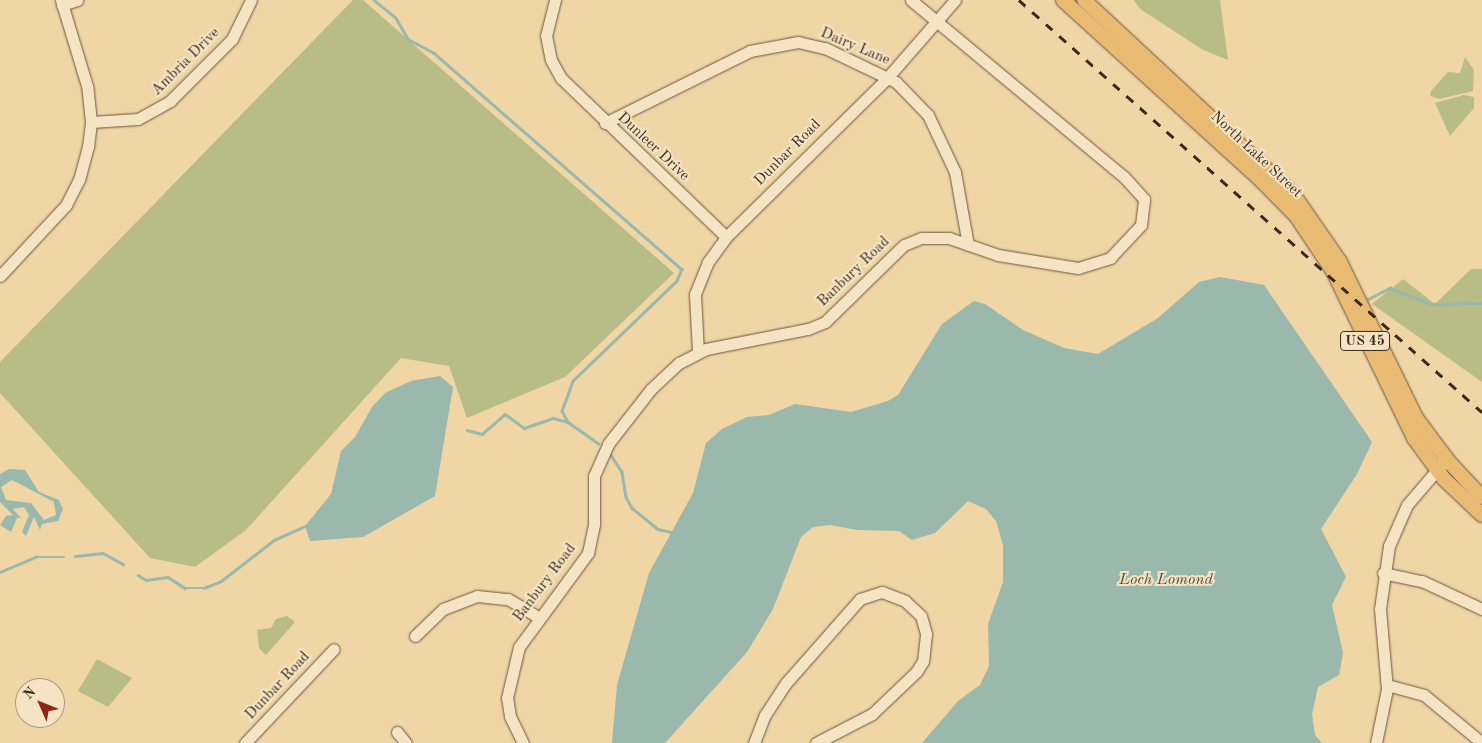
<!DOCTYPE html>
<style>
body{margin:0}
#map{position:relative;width:1482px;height:743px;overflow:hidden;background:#f0d5a5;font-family:"Old Standard TT",serif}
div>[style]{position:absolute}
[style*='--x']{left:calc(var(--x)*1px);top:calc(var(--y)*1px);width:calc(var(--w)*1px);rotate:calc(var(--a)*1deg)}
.green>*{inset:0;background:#b8bd87}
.water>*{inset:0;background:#9ab8ab}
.stream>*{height:2.5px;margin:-1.25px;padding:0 1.25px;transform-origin:1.25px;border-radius:1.25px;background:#9ab8ab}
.roads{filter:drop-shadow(0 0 1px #695440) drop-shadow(0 0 1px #695440)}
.minor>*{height:11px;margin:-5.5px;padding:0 5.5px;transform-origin:5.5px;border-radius:5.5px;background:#f5e4c4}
.major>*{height:14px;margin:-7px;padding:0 7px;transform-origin:7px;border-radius:7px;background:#e8ba72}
.rail>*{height:2.5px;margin-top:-1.25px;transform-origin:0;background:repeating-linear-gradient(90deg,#3c291e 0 9px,transparent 0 18px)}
span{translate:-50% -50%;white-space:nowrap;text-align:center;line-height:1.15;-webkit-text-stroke:4px #f5e4c4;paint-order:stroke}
.shield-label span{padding:1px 4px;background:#f5e4c4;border:1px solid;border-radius:4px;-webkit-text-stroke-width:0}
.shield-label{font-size:14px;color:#3c291e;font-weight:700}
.street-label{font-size:15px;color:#3c291e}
.water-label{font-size:16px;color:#544d41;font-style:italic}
.north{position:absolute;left:15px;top:678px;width:50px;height:50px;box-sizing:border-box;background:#f5e4c4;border:1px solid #ab9982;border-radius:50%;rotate:314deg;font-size:14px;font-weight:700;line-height:20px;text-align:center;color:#3c291e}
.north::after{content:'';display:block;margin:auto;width:18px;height:22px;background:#8f2418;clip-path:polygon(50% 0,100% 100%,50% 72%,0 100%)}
</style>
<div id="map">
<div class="green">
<i style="clip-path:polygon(353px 0,363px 0,674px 273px,565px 377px,467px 418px,449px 366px,401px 358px,246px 530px,195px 567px,150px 558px,0 393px,0 362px)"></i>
<i style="clip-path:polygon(1134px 0,1220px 0,1228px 60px,1203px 50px,1140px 9px)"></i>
<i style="clip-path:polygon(1465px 57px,1474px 70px,1473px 91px,1439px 99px,1430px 96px,1431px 91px,1448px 72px,1460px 73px)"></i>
<i style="clip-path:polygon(1464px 95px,1474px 97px,1474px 108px,1450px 136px,1435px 103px)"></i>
<i style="clip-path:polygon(1471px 269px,1482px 269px,1482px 382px,1372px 304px,1403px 279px,1435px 304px)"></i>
<i style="clip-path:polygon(287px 616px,295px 622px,266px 655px,259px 648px,257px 630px,271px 628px,276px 619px)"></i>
<i style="clip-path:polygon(97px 659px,132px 678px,108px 707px,78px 691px)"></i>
</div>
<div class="water">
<i style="clip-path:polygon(1220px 277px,1264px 285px,1372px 442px,1357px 474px,1321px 529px,1346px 577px,1332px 605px,1343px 653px,1339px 675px,1318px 687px,1312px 714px,1315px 735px,1322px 743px,922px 743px,958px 701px,980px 685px,989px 666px,988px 624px,1003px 582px,1003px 545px,996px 521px,986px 509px,968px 501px,935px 533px,912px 540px,899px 531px,857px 530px,830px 525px,813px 527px,801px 537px,773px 609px,747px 652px,665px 743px,612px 743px,617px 685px,649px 573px,693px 493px,706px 443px,722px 429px,747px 417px,769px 415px,795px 404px,851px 412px,888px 401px,898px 395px,942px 324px,974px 301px,985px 304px,1023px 330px,1064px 348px,1098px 354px,1158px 318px,1199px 282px)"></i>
<i style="clip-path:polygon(440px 376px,453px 387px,435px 496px,363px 537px,310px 541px,305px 526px,331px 494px,341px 451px,355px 437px,372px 407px,385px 393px,411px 381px)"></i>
<i style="clip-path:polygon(evenodd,9px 469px,25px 470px,39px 492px,59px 500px,63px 509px,58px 521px,42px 524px,40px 530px,34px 517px,26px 536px,22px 532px,29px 515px,24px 507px,13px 509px,21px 518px,17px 518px,11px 532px,0 525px,6px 516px,13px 515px,0 502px,0 474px,9px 469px,12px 480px,54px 502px,56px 515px,44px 520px,31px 503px,6px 500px,1px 487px,12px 480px)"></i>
</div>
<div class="stream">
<i style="--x:374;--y:0;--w:28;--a:39"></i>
<i style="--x:396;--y:18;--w:24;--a:60"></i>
<i style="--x:408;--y:39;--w:30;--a:28"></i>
<i style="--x:434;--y:53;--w:329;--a:41.1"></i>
<i style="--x:682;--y:269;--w:13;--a:113"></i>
<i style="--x:677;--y:281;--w:144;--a:136.1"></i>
<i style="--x:573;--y:381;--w:32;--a:110"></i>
<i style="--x:562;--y:411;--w:13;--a:61"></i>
<i style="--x:1368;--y:299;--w:25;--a:-27"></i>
<i style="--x:1390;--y:288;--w:44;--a:21.3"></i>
<i style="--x:1431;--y:304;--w:51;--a:-1.1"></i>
<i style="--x:467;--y:430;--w:16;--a:15"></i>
<i style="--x:482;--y:434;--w:30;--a:-41"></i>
<i style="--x:505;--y:414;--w:24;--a:36"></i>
<i style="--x:524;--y:428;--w:31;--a:-19"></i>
<i style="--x:553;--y:418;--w:16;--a:15"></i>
<i style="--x:568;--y:422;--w:37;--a:35"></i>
<i style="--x:611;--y:455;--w:20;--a:57"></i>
<i style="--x:622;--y:472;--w:25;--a:81"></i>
<i style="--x:626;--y:497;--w:13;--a:61"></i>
<i style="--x:632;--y:508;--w:33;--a:39"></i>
<i style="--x:658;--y:529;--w:13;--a:13"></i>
<i style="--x:75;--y:556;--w:28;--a:-6"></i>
<i style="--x:103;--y:553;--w:23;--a:29"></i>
<i style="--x:0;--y:572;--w:39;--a:-23"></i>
<i style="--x:36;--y:557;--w:28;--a:0"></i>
<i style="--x:138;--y:575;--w:9;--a:32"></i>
<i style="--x:146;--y:580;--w:22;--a:-8"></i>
<i style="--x:168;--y:577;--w:20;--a:33"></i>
<i style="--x:185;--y:588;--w:19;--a:0"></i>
<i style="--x:204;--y:588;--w:18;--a:-22"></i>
<i style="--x:221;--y:581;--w:67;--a:-37.7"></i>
<i style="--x:274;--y:540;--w:34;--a:-24"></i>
</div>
<div class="roads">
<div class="minor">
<i style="--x:555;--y:0;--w:36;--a:104"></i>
<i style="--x:546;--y:35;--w:25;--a:79"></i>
<i style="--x:551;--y:60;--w:21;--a:61"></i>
<i style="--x:561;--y:78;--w:229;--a:43.9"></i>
<i style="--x:62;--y:5;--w:16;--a:-18"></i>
<i style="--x:91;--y:122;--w:47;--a:-3.7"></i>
<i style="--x:138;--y:119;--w:37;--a:-29"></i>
<i style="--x:170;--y:101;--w:88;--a:-45"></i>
<i style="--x:232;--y:39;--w:43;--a:-64"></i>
<i style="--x:605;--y:123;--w:162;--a:-26.4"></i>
<i style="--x:750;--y:51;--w:49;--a:-10.6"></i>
<i style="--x:798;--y:42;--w:28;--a:13"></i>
<i style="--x:825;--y:48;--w:79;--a:25.6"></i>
<i style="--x:896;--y:82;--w:46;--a:45.9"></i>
<i style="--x:928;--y:115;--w:63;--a:64.7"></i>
<i style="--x:955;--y:172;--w:74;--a:79.9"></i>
<i style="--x:0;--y:276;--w:97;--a:-47.1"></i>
<i style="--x:66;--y:205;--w:28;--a:-63"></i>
<i style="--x:79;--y:180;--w:34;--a:-75"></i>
<i style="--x:88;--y:147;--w:25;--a:-83"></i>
<i style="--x:91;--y:122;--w:36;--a:-96"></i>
<i style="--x:87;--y:86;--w:90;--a:-106.8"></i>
<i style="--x:698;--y:352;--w:58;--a:-93"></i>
<i style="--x:695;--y:294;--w:35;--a:-68"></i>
<i style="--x:708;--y:262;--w:31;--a:-54"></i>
<i style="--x:726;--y:237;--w:228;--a:-44.6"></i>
<i style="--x:888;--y:77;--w:102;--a:-49"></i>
<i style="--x:1383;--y:573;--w:40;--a:12"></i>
<i style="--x:1422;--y:581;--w:66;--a:25"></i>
<i style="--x:415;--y:636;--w:39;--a:-44"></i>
<i style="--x:443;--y:609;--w:36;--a:-21"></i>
<i style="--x:477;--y:596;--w:31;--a:6"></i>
<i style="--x:508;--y:599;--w:35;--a:31"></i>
<i style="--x:1387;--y:685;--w:38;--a:15"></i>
<i style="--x:1424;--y:695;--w:75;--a:39.6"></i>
<i style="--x:397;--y:732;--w:14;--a:51"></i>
<i style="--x:245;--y:743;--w:129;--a:-46.6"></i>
<i style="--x:523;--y:743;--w:30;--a:-116"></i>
<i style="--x:510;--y:716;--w:18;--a:-99"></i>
<i style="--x:507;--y:698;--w:52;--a:-76.8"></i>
<i style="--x:519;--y:647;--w:117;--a:-53.7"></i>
<i style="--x:588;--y:553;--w:30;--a:-78"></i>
<i style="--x:594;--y:524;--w:48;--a:-90"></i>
<i style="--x:594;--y:476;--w:35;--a:-66"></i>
<i style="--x:608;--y:444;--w:70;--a:-52"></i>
<i style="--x:651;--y:389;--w:38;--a:-43"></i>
<i style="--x:679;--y:363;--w:30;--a:-27"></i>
<i style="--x:706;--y:349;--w:104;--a:-11.1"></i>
<i style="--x:808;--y:329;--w:18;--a:-22"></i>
<i style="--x:825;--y:322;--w:110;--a:-44.3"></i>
<i style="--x:904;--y:245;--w:18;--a:-22"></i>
<i style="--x:921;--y:238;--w:28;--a:0"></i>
<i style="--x:949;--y:238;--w:52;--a:19.1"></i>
<i style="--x:998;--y:255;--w:81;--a:9.2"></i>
<i style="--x:1078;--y:268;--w:34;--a:-17"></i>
<i style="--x:1110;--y:258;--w:45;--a:-46.8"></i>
<i style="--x:1141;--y:225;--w:26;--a:-83"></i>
<i style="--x:1144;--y:199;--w:30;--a:-132"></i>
<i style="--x:1124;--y:177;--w:277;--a:-140.3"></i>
<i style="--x:754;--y:743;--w:30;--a:-69"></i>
<i style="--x:765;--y:715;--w:38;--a:-57"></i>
<i style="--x:786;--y:683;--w:112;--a:-48.6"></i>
<i style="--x:860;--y:599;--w:23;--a:-18"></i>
<i style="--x:882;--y:592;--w:25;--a:21"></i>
<i style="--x:905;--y:601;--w:22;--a:43"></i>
<i style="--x:921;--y:616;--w:19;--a:74"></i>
<i style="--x:926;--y:634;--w:27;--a:96"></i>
<i style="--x:923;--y:661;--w:13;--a:122"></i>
<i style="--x:916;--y:672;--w:61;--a:136.3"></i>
<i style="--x:872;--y:714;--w:63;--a:152.6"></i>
<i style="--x:1376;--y:743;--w:55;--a:-78.5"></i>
<i style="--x:1387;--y:689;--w:80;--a:-95"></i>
<i style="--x:1380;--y:609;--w:64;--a:-81.9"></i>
<i style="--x:1389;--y:546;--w:45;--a:-66.3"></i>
<i style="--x:1407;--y:505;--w:54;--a:-49.5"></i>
</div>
<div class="major">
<i style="--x:1063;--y:0;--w:269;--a:42.3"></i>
<i style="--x:1262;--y:181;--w:50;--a:45.8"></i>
<i style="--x:1297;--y:217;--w:65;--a:56.3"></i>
<i style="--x:1333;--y:271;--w:186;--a:64.1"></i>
<i style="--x:1414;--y:438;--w:51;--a:53.8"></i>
<i style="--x:1444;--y:479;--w:52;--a:43.5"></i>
<i style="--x:1084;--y:0;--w:285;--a:42.9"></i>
<i style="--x:1293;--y:194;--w:83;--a:55.3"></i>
<i style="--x:1340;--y:262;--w:174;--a:64"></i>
<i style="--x:1416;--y:418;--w:55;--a:53.1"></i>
<i style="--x:1449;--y:462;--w:48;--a:46.7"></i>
</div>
</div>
<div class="rail">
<i style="--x:1019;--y:0;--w:620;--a:41.66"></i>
</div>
<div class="shield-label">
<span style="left:1365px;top:341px">US 45</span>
</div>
<div class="street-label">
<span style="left:855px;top:47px;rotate:23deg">Dairy Lane</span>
<span style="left:186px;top:62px;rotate:-45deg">Ambria Drive</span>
<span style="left:653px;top:147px;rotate:43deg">Dunleer Drive</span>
<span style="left:788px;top:153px;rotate:-45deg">Dunbar Road</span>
<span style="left:1256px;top:155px;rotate:43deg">North Lake Street</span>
<span style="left:854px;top:272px;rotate:-44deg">Banbury Road</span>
<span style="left:545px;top:583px;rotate:-53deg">Banbury Road</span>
<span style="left:278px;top:686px;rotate:-47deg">Dunbar Road</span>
</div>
<div class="water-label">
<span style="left:1166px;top:580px">Loch Lomond</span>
</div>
<div class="north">N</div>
</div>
